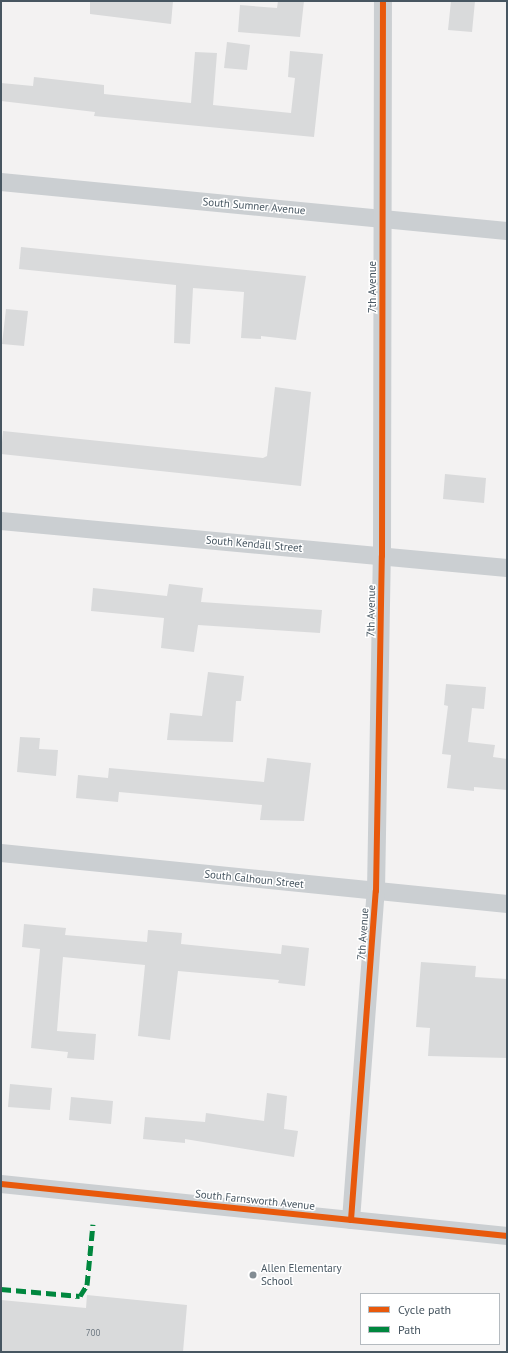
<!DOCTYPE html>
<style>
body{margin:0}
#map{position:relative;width:508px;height:1353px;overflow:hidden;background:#f3f2f2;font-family:"PT Sans",sans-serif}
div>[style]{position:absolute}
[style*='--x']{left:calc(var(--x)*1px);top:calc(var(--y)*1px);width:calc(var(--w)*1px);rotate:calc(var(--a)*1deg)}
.building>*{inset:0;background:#d9dadb}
.minor>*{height:18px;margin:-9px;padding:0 9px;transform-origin:9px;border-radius:9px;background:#cbcfd2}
.quiet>*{height:5px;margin-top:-2.5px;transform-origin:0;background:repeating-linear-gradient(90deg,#00873e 0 10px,transparent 0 15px)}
.cycleway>*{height:6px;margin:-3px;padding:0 3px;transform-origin:3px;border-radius:3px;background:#e8590c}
.dots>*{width:11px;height:11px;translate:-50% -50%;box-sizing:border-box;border:2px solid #fff;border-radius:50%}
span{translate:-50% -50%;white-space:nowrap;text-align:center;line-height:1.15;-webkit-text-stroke:3px #fff;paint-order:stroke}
.number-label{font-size:9px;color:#6d7881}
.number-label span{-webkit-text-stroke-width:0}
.street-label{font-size:11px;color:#475661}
.poi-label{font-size:11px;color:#475661}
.left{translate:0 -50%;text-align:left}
.frame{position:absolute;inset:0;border:2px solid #475661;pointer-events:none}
.legend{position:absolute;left:360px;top:1293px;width:140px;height:52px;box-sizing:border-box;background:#fff;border:1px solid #b5bbc0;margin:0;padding:5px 7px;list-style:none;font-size:12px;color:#475661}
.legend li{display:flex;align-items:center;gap:8px;height:20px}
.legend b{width:20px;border:1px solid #b5bbc0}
</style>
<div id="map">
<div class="building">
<i style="clip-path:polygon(90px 1px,173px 1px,171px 24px,90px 14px)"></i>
<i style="clip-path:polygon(278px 1px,304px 1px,300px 37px,238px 32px,240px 5px,277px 8px)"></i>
<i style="clip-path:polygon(451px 1px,475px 1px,472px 32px,448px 30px)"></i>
<i style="clip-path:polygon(227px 42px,250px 45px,247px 70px,224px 68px)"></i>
<i style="clip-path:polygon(290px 51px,323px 54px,314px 137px,94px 116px,95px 112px,1px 101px,1px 83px,33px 86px,34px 77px,104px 85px,104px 94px,191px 103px,195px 52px,217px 53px,213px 105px,291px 113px,295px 78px,288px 77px)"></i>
<i style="clip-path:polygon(21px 247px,306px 276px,296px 340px,261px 336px,261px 339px,241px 338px,244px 292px,193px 288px,190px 344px,174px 343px,176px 285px,19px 269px)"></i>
<i style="clip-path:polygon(6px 309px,28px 311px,24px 346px,2px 344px)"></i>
<i style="clip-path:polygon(275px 387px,311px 392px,301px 486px,1px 454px,3px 431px,263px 458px,267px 456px)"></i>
<i style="clip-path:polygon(445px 474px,486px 478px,484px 503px,443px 499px)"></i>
<i style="clip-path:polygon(169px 584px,203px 588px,201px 602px,322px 610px,320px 633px,198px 625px,194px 652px,161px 648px,164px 618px,91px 611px,93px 588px,167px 596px)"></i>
<i style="clip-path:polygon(208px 672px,244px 676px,241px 701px,236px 701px,233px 742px,167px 740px,170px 713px,202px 716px)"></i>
<i style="clip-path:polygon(446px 684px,486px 687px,484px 709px,472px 708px,468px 742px,495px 745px,493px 757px,507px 759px,507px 790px,474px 787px,474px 791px,447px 788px,451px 755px,442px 754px,448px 706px,444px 705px)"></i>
<i style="clip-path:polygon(20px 737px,40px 738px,39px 749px,58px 750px,56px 776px,17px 772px)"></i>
<i style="clip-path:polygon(267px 758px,311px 763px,304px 821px,260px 820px,262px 805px,119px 792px,118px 802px,76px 798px,78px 775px,108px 778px,109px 768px,264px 782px)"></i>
<i style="clip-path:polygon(24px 924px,66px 928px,65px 935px,147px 942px,148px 930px,182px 933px,181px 944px,281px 954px,282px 945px,309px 948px,305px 986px,278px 983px,279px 980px,178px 971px,170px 1040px,138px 1036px,145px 965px,63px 957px,57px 1031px,96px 1034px,94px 1060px,67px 1058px,68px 1052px,31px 1048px,40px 949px,22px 947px)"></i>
<i style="clip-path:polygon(421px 962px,476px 966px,475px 977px,507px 979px,507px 1058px,428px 1056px,430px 1028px,416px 1027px)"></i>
<i style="clip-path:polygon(10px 1084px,52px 1088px,50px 1110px,8px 1107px)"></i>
<i style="clip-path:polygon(267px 1093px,287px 1096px,284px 1129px,298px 1131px,294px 1157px,185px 1139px,185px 1143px,143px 1139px,145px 1117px,205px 1122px,206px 1113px,264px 1121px)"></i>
<i style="clip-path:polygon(71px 1097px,113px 1101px,111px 1124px,69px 1120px)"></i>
<i style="clip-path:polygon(87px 1295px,187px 1305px,183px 1352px,1px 1352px,1px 1300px,86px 1308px)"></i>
</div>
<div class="minor">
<i style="--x:1;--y:182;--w:508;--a:5.53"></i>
<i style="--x:1;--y:521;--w:508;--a:5.31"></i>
<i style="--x:1;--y:853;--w:509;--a:5.76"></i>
<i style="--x:1;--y:1184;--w:509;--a:5.87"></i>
<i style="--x:351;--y:1220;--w:330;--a:-85.7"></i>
<i style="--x:376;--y:891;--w:335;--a:-89"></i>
<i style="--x:382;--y:556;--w:555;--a:-89.9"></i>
</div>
<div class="quiet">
<i style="--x:1;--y:1289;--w:79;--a:5.1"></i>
<i style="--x:80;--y:1296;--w:13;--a:-58"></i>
<i style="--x:87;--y:1285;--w:61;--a:-84.4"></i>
</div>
<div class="cycleway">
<i style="--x:1;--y:1184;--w:509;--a:5.87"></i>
<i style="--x:351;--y:1220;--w:330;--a:-85.7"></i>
<i style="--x:376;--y:891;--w:335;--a:-89"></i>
<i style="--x:382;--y:556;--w:555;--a:-89.9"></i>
</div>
<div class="dots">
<i style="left:253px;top:1275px;background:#838d94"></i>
</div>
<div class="number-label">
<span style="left:93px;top:1333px">700</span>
</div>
<div class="street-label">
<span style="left:254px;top:206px;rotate:5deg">South Sumner Avenue</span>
<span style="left:372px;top:287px;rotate:-90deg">7th Avenue</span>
<span style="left:254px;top:544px;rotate:5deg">South Kendall Street</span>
<span style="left:371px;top:611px;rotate:-89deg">7th Avenue</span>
<span style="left:254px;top:879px;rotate:6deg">South Calhoun Street</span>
<span style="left:363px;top:934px;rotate:-86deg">7th Avenue</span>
<span style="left:255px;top:1200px;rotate:6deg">South Farnsworth Avenue</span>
</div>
<div class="poi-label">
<span class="left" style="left:261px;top:1275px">Allen Elementary<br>School</span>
</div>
<div class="frame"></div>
<ul class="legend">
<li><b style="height:5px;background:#e8590c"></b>Cycle path</li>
<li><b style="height:5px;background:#00873e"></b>Path</li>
</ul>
</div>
